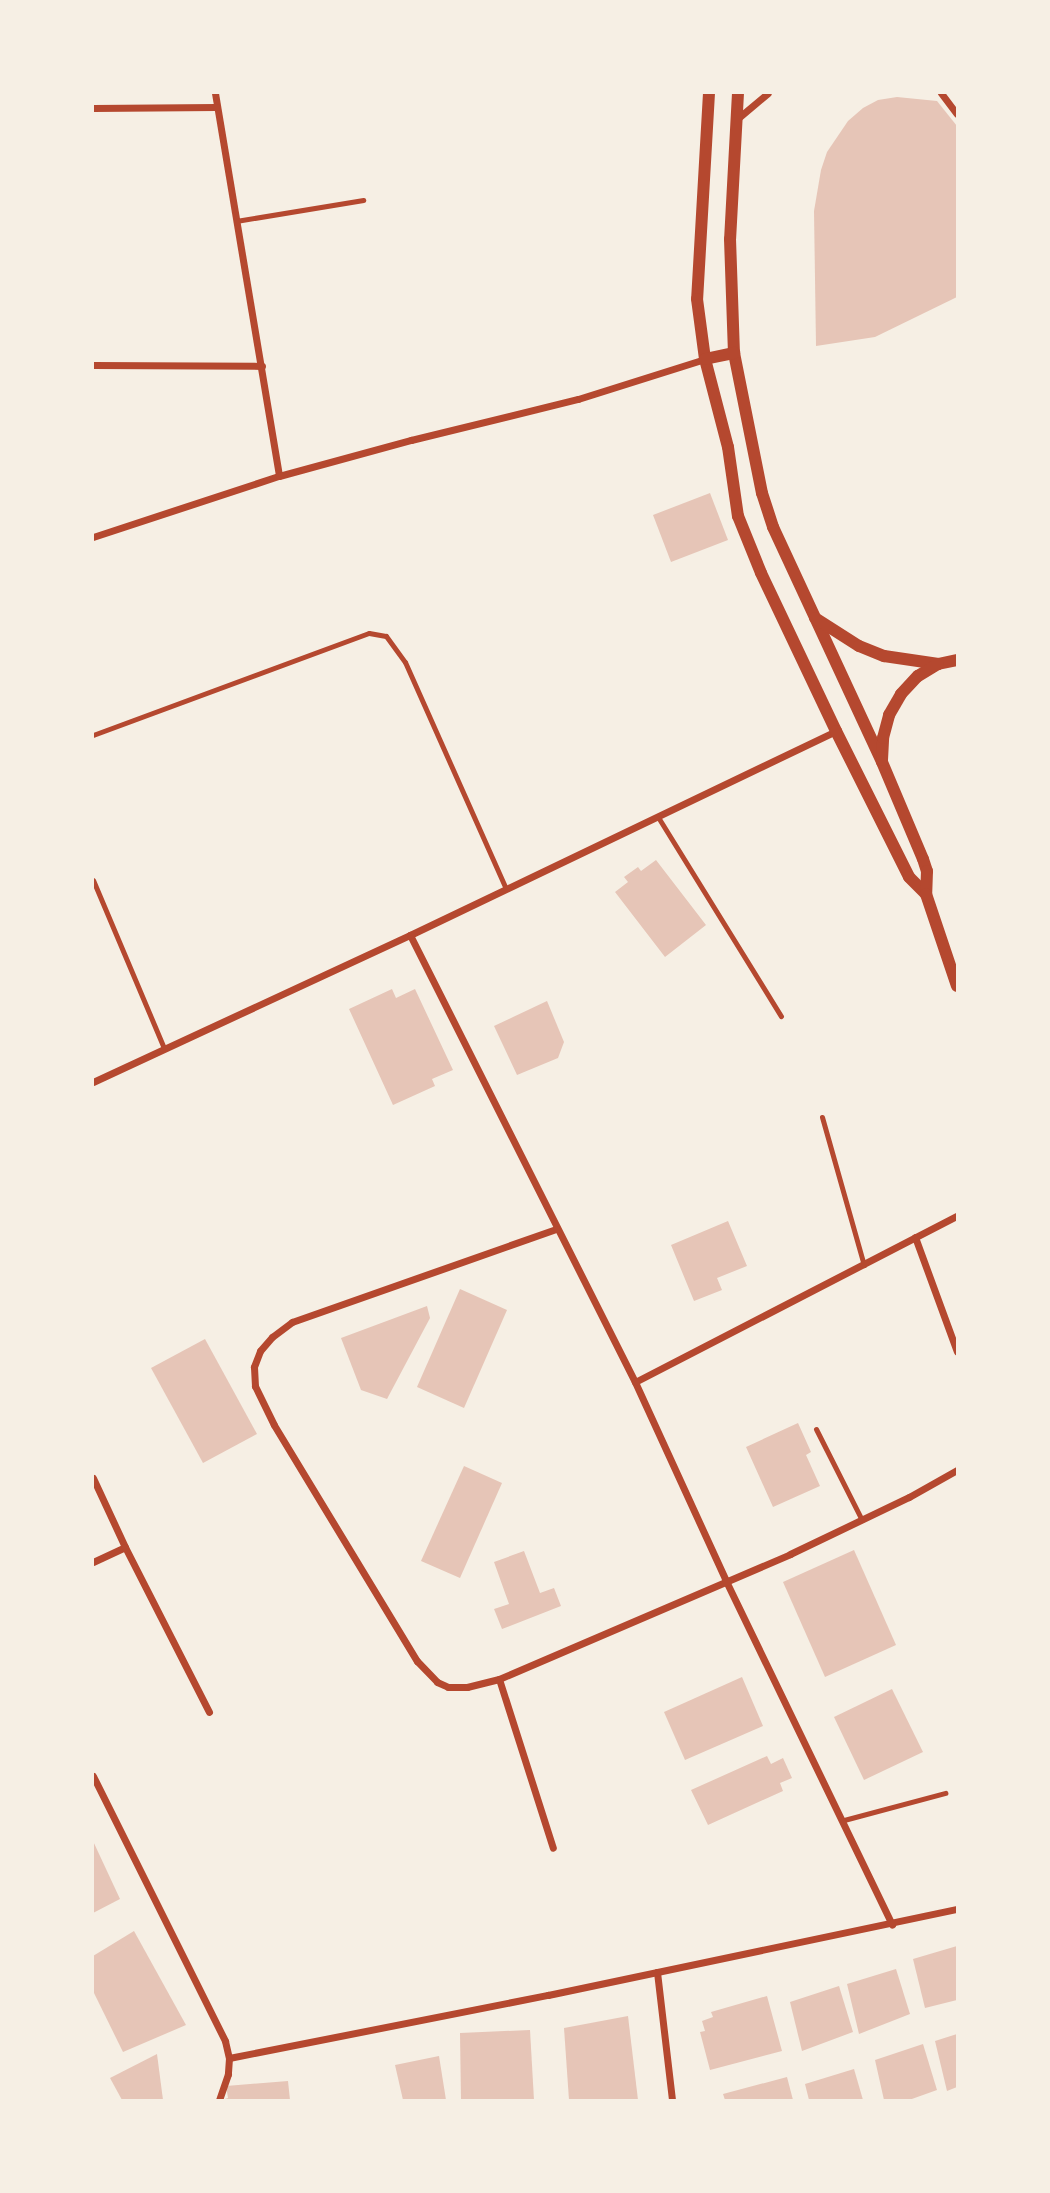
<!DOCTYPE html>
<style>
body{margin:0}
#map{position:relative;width:1050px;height:2193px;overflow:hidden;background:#f6efe4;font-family:"IBM Plex Sans",sans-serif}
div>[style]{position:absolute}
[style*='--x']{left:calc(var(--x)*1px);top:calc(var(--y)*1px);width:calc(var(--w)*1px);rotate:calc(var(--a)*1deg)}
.building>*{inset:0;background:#e6c5b7}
.service>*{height:5px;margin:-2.5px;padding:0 2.5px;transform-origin:2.5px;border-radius:2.5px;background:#b5482f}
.minor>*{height:7px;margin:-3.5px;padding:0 3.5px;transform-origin:3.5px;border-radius:3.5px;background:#b5482f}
.tertiary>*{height:12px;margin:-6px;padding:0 6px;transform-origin:6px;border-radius:6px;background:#b5482f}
span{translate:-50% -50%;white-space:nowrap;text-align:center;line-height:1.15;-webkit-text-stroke:5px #f6efe4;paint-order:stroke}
.frame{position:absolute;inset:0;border:94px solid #f6efe4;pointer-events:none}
</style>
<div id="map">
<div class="building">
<i style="clip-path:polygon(897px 97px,937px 101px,957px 126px,957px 297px,875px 337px,816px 346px,814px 211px,821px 170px,827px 152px,848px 121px,863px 108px,878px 100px)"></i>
<i style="clip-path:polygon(710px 493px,728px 540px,671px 562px,653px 515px)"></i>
<i style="clip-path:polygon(656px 860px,706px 925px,665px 957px,615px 892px,628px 882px,624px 877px,638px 867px,641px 871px)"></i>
<i style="clip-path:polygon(392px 989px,396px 998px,415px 989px,453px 1070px,432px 1079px,435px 1086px,393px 1105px,349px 1009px)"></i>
<i style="clip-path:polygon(547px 1001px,564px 1042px,558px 1058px,517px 1075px,494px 1026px)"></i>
<i style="clip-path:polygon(728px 1221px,747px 1266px,717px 1278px,722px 1290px,694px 1301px,671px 1245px)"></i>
<i style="clip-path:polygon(460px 1289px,507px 1310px,464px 1408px,417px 1387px)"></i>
<i style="clip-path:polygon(427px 1306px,430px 1318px,387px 1399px,361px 1390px,341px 1338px)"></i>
<i style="clip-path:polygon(205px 1339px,257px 1434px,203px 1463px,151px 1368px)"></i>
<i style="clip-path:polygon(798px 1423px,811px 1452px,806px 1455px,820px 1486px,773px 1507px,746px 1447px)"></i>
<i style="clip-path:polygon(464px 1466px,502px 1483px,460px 1578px,421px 1561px)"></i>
<i style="clip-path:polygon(854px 1550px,896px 1645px,825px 1677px,783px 1582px)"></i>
<i style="clip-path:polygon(524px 1551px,540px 1593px,554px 1588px,561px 1606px,502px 1629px,494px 1609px,509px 1604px,494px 1562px)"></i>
<i style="clip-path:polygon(742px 1677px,763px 1726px,685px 1760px,664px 1712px)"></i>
<i style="clip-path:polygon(892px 1689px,923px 1752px,864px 1780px,834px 1717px)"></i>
<i style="clip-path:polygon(767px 1756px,771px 1764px,783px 1758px,792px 1778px,780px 1783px,783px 1791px,708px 1825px,691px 1790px)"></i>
<i style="clip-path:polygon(93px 1841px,120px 1899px,93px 1913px)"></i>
<i style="clip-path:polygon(134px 1931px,186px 2025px,123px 2052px,93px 1991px,93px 1956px)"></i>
<i style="clip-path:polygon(957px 1946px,957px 2000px,925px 2008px,913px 1959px)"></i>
<i style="clip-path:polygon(896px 1969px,910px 2014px,859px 2034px,847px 1984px)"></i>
<i style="clip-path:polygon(839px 1986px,853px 2032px,802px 2051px,790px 2002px)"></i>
<i style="clip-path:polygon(767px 1996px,782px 2051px,710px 2070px,700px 2032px,705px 2031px,702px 2021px,713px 2017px,711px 2012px)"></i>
<i style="clip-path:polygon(628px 2016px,638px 2100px,569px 2100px,564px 2028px)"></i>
<i style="clip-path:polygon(530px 2030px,534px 2100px,461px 2100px,460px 2033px)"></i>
<i style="clip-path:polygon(957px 2034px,957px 2087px,947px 2091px,935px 2041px)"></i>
<i style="clip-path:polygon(923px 2044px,937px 2090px,909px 2100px,884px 2100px,875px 2060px)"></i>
<i style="clip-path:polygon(157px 2054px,163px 2100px,122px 2100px,110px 2078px)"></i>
<i style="clip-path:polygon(439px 2056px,446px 2100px,403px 2100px,395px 2065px)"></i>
<i style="clip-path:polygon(854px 2069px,863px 2100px,809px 2100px,805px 2084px)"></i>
<i style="clip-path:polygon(787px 2077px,793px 2100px,725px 2100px,723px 2094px)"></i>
<i style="clip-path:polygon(288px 2081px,290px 2100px,221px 2100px,228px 2098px,226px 2086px)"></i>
</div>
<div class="service">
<i style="--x:236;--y:221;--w:129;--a:-9.4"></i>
<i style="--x:93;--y:735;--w:294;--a:-20.3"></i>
<i style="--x:369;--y:633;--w:17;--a:10"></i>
<i style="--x:386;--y:636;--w:32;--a:54"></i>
<i style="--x:405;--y:662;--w:248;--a:66"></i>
<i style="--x:658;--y:817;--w:234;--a:58.3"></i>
<i style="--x:93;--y:880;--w:182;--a:67.1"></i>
<i style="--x:822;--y:1117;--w:154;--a:74.2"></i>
<i style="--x:816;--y:1429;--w:102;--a:63.2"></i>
<i style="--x:844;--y:1820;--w:105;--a:-15"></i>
</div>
<div class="minor">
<i style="--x:215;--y:93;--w:388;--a:80.5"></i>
<i style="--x:941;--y:93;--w:26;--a:53"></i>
<i style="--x:93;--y:108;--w:123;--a:-0.5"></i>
<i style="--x:737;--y:119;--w:40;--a:-40"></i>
<i style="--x:93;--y:365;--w:169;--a:0.3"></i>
<i style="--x:93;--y:537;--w:196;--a:-18.2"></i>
<i style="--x:279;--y:476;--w:137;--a:-15.3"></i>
<i style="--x:411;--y:440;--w:172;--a:-13.8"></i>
<i style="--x:578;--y:399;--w:133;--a:-17.5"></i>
<i style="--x:410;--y:935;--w:500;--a:63.28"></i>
<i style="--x:635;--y:1382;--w:217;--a:65.4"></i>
<i style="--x:725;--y:1579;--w:384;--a:64.2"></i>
<i style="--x:93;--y:1082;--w:349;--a:-24.9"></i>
<i style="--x:410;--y:935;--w:472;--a:-25.6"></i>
<i style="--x:556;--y:1229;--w:280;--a:160.6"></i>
<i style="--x:292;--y:1322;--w:25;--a:143"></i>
<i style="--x:272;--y:1337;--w:18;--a:131"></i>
<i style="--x:260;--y:1351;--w:17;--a:111"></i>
<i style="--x:254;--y:1367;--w:19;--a:87"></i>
<i style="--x:255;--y:1386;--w:43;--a:64"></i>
<i style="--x:274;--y:1425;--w:276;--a:58.8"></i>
<i style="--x:417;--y:1661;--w:29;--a:46"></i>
<i style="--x:437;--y:1682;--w:12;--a:24"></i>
<i style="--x:448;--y:1687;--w:19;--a:0"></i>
<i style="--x:467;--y:1687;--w:33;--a:-14"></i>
<i style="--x:499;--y:1679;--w:317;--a:-23.2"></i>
<i style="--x:790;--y:1554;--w:132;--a:-25.6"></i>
<i style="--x:909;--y:1497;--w:55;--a:-29.4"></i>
<i style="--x:915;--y:1237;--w:122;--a:69.9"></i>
<i style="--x:635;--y:1382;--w:362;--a:-27.3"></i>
<i style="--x:93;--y:1478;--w:76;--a:65.1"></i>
<i style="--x:93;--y:1562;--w:35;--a:-25"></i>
<i style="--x:125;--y:1547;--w:185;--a:63"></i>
<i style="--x:499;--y:1679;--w:177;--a:72.3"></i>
<i style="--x:93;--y:1776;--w:296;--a:63.5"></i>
<i style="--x:225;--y:2041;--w:17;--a:77"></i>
<i style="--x:229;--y:2058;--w:16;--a:94"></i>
<i style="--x:228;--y:2074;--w:28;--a:109"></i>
<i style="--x:657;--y:1972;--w:129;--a:83.3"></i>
<i style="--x:229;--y:2058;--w:325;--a:-11.2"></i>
<i style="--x:548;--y:1995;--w:418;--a:-11.9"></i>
</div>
<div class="tertiary">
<i style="--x:709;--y:93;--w:206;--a:93.3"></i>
<i style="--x:697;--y:299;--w:61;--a:82.4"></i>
<i style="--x:705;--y:359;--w:91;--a:75.4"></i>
<i style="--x:728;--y:447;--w:70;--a:81.8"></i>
<i style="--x:738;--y:516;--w:61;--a:68"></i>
<i style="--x:761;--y:573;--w:175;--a:64.6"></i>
<i style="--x:836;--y:731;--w:163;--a:63.4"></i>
<i style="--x:909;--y:877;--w:24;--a:45"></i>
<i style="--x:738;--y:93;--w:146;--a:93.1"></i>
<i style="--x:730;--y:239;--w:114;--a:88"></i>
<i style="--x:734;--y:353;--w:143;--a:78.7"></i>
<i style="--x:762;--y:493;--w:36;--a:72"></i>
<i style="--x:773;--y:527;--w:259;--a:65.1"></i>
<i style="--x:882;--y:762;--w:105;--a:67.1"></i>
<i style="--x:923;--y:859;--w:13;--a:72"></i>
<i style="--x:927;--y:871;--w:23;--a:92"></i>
<i style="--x:926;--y:894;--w:97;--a:71.4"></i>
<i style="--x:705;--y:359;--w:30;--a:-12"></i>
<i style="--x:815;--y:618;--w:52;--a:32.5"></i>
<i style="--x:859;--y:646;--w:27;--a:22"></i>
<i style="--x:884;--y:656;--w:55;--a:8.4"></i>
<i style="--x:938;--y:664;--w:19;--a:-12"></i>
<i style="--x:882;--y:760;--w:22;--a:-87"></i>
<i style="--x:883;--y:738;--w:24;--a:-75"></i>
<i style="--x:889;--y:715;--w:24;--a:-60"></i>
<i style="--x:901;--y:694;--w:25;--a:-47"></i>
<i style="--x:918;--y:676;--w:23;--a:-31"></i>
</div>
<div class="frame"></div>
</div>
